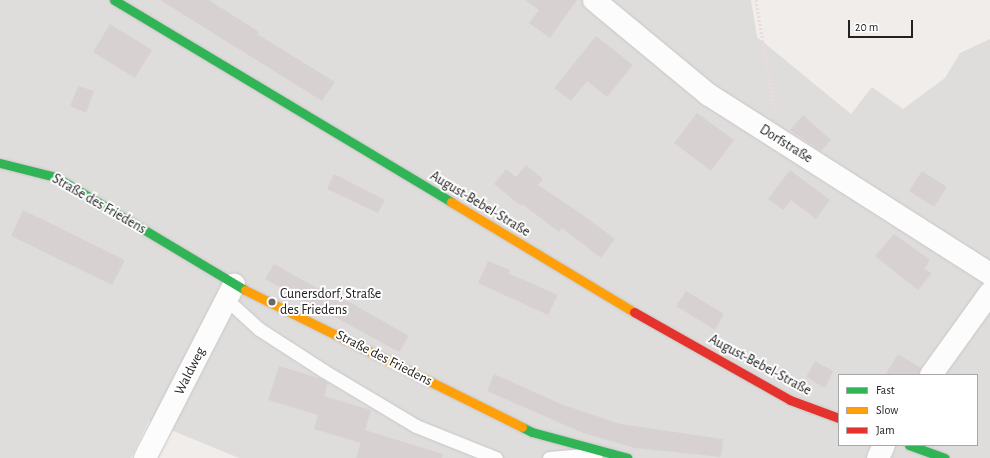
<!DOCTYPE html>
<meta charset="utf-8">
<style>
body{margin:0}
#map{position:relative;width:990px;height:458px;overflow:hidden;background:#f0edeb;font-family:"Alegreya Sans",sans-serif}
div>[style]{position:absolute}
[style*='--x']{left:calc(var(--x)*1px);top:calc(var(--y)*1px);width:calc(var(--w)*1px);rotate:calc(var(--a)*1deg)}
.residential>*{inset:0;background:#dfdddc}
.building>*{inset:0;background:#d7d2d1}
.path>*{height:2.5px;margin-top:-1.25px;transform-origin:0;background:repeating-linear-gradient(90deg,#eddadd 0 2px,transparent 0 4px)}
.roads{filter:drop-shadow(0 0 1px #c7c6c5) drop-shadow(0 0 1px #c7c6c5)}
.lane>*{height:13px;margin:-6.5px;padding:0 6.5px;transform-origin:6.5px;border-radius:6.5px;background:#fdfcfc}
.street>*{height:22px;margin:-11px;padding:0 11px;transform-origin:11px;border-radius:11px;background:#fdfcfc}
.fast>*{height:9px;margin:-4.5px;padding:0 4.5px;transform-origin:4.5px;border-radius:4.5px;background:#30b455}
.slow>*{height:9px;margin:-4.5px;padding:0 4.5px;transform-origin:4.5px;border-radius:4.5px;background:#ff9f0a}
.jam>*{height:9px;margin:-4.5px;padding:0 4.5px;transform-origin:4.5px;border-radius:4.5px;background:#e5322d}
.dots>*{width:11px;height:11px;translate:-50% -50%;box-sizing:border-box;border:2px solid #fff;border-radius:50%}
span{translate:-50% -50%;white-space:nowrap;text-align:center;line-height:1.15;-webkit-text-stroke:4px #fff;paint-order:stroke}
.street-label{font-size:14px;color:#222}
.poi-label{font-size:14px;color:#222}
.left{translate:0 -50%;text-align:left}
.legend{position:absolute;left:838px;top:374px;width:140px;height:72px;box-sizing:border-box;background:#fff;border:1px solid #a7a7a7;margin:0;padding:5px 7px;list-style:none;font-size:12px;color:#222}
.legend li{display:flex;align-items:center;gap:8px;height:20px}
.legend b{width:20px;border:1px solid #a7a7a7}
.scale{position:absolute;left:848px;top:20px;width:65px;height:18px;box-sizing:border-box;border:2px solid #222;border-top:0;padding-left:5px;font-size:12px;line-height:14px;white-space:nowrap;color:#222;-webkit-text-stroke:3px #fff;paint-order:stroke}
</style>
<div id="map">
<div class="residential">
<i style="clip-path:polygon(evenodd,0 0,751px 0,757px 37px,851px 114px,872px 87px,903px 109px,945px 78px,960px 53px,990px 39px,990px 458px,239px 458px,149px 421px,131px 458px,0 458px,0 0,839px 375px,977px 375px,977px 445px,839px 445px,839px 375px)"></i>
</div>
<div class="building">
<i style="clip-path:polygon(160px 0,209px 0,259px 32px,257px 34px,335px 82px,322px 101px)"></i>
<i style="clip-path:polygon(525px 0,577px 0,550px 38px,529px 23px,539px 10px)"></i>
<i style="clip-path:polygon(110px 24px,152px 50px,135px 78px,93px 52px)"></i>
<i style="clip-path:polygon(596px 36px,633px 65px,607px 97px,587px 81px,571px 101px,554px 88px)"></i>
<i style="clip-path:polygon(78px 86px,94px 91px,86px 113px,70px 106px)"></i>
<i style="clip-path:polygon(697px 113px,734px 140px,711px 171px,674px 143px)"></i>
<i style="clip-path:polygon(803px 115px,831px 140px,821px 151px,790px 130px)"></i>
<i style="clip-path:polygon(526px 165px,543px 179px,538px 185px,580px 213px,615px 239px,601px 258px,562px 228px,559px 232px,522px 204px,521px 206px,494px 184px,506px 169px,516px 177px)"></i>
<i style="clip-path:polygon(790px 170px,830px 200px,816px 219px,791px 200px,783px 210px,768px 199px)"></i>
<i style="clip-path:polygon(922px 171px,947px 187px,934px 207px,909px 191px)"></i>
<i style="clip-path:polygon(334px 174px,385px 200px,378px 213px,327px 189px)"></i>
<i style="clip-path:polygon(23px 210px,125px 260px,112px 285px,11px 236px)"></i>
<i style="clip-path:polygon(894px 234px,930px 260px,924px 269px,932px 273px,918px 290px,875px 256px)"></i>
<i style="clip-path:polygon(488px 261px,510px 270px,508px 273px,558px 295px,548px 315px,478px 283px)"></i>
<i style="clip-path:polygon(274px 264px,328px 294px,330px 291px,409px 336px,399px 352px,265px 279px)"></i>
<i style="clip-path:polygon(686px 291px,724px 314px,715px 330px,676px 306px)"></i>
<i style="clip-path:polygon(898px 354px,921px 368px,919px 375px,885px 375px)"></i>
<i style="clip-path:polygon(815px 361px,833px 371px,825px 388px,806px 377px)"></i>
<i style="clip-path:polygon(279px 366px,322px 379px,328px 383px,324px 396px,371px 410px,365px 430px,443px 454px,442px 458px,356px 458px,362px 438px,361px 443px,314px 429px,318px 415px,268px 400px)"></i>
<i style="clip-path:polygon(494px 374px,561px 404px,620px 424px,723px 439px,721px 457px,635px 448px,583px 433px,487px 391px)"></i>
</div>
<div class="path">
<i style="--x:756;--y:0;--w:112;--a:80.2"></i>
</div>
<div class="roads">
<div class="lane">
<i style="--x:226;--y:299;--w:45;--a:42.3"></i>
<i style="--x:259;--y:329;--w:77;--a:32.9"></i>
<i style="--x:324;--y:371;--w:107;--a:30.9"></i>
<i style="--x:416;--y:426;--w:86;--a:21.8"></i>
<i style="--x:549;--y:458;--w:47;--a:-4.9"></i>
</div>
<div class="street">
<i style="--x:594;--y:0;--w:149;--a:39.6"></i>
<i style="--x:709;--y:95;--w:333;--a:32.5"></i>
<i style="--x:931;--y:375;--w:101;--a:-54.3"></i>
<i style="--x:145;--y:458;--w:195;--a:-62.8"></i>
<i style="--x:878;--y:458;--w:14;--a:-65"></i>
</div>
<div class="fast">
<i style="--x:114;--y:0;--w:393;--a:30.9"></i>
<i style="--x:0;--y:163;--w:58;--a:14"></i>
<i style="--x:56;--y:177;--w:220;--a:30.9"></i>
<i style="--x:522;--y:427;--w:11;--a:27"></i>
<i style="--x:532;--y:432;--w:99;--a:15.2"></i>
<i style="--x:909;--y:445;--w:38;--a:20"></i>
</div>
<div class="slow">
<i style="--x:451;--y:202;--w:214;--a:31"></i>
<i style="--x:245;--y:290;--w:309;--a:26.3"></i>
</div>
<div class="jam">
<i style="--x:634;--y:312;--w:179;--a:29.4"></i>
<i style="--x:790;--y:400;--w:52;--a:20.2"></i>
</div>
</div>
<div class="dots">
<i style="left:272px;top:302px;background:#6a6968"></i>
</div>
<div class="street-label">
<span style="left:786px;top:144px;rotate:32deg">Dorfstraße</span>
<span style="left:99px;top:204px;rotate:30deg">Straße des Friedens</span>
<span style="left:480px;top:204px;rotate:31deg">August-Bebel-Straße</span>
<span style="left:384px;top:358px;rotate:27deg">Straße des Friedens</span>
<span style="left:760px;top:365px;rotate:28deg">August-Bebel-Straße</span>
<span style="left:190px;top:371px;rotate:-63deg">Waldweg</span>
</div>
<div class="poi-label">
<span class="left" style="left:280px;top:302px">Cunersdorf, Straße<br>des Friedens</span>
</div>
<ul class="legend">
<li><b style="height:5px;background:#30b455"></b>Fast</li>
<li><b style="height:5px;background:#ff9f0a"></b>Slow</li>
<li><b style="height:5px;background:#e5322d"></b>Jam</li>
</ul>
<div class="scale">20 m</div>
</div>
